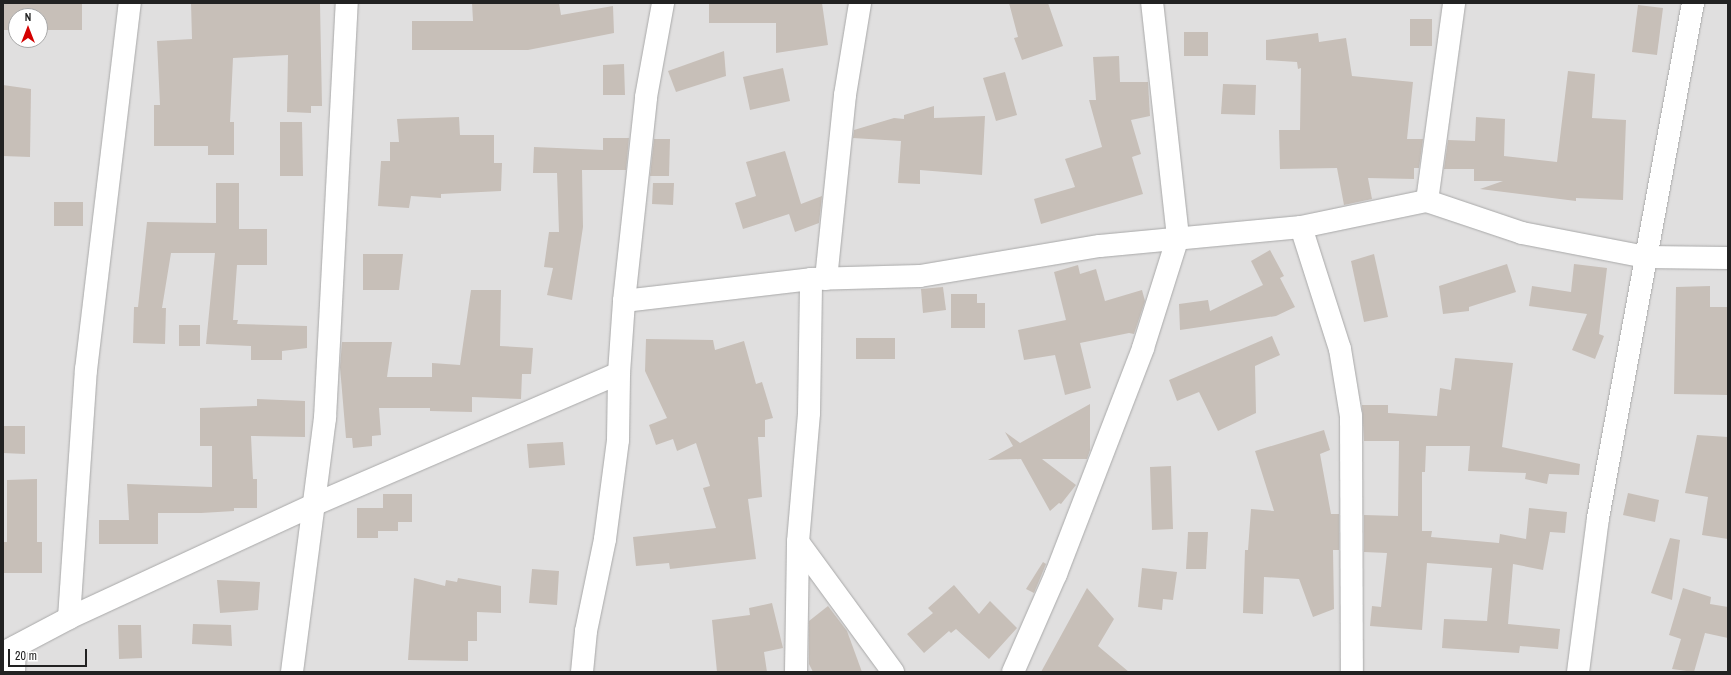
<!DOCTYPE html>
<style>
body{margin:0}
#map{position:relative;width:1731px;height:675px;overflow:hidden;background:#f2efe9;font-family:"Archivo Narrow",sans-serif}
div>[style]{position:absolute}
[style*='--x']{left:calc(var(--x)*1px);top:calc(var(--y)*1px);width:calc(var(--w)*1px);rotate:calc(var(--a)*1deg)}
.residential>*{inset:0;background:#e0dfdf}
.building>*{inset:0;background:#c7bfb8}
.roads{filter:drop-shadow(0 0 1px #a9a9a9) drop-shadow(0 0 1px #a9a9a9)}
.street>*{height:22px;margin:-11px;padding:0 11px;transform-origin:11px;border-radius:11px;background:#fff}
span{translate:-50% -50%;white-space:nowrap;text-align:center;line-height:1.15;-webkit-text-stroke:4px #fff;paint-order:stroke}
.frame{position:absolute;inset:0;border:4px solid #222;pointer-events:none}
.north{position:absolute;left:8px;top:8px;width:40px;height:40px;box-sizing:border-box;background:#fff;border:1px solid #a7a7a7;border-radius:50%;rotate:0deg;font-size:11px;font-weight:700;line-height:16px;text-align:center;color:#222}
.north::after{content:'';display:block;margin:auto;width:14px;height:18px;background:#d40000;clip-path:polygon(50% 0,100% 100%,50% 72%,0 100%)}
.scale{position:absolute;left:8px;top:649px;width:79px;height:18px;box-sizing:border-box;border:2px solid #222;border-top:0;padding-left:5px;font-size:12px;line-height:14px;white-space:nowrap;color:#222;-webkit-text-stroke:3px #fff;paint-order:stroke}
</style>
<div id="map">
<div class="residential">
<i style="clip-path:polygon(evenodd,3px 3px,1728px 3px,1728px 672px,3px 672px,3px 3px,16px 16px,40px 16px,40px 40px,16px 40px,16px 16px)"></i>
</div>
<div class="building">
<i style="clip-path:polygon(3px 3px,82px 3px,82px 30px,40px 30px,40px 16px,16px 16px,16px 30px,3px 30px)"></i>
<i style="clip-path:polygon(191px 3px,320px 4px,322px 106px,311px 106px,311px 113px,287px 112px,288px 55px,233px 58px,230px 122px,234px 122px,234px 155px,208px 155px,208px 146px,154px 146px,154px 105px,160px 105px,157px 41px,192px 39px)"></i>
<i style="clip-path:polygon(472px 3px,559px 3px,561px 15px,613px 6px,614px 33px,528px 50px,412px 50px,412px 21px,473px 21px)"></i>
<i style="clip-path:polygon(709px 3px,822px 3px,828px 45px,776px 53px,776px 23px,709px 23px)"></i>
<i style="clip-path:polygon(1009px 3px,1048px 3px,1063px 46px,1022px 60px,1014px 38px,1018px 37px)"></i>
<i style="clip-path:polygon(1638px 5px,1663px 8px,1657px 55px,1632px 52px)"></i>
<i style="clip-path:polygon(1410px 19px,1432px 19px,1432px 46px,1410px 46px)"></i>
<i style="clip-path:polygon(1184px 32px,1208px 32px,1208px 56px,1184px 56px)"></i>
<i style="clip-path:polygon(1318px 33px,1319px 42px,1346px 38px,1352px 76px,1413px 82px,1407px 139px,1423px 139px,1419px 168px,1414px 168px,1414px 179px,1368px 178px,1372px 199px,1344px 205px,1337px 168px,1280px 169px,1279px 130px,1300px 130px,1301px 68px,1298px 69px,1297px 62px,1266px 60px,1266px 40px)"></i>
<i style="clip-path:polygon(724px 51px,726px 76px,676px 92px,668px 71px)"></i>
<i style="clip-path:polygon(1119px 56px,1120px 82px,1148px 82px,1150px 116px,1131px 120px,1141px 154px,1132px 157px,1143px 194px,1041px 224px,1034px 199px,1075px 187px,1065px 159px,1102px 147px,1089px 100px,1096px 100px,1093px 57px)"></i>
<i style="clip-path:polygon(624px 64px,625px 95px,603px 95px,603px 65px)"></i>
<i style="clip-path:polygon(783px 68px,790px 101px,750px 110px,743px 77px)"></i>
<i style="clip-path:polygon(1568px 71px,1595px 74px,1592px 118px,1626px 120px,1623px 200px,1576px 198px,1576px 201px,1480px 189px,1503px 181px,1474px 181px,1474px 169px,1444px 169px,1448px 140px,1475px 141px,1476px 117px,1505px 119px,1504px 156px,1557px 162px)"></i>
<i style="clip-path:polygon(1005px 72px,1017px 115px,996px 121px,983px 78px)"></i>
<i style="clip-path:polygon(1223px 84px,1256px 85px,1255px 115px,1221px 114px)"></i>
<i style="clip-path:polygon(3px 85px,31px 89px,30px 157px,3px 156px)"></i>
<i style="clip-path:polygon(934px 106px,934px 118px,985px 116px,982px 175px,920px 170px,920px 184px,898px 183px,901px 141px,853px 138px,854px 130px,894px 118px,904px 119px,904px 115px)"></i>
<i style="clip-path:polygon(459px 117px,460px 135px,494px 135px,494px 163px,502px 163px,501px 191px,441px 194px,441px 198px,411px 196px,409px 208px,378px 206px,381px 161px,390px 161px,390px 142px,399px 142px,397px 119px)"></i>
<i style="clip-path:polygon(280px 122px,302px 122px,303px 176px,280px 176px)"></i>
<i style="clip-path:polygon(603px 138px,629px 138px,626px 170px,582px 170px,583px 227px,572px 300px,547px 295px,553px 268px,544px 267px,549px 232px,559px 232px,557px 173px,533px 173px,534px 147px,603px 150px)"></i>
<i style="clip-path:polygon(654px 139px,670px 139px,669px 176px,650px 176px)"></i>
<i style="clip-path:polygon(785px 151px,801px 204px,822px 196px,819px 223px,795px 232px,789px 214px,743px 229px,735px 203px,756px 196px,746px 162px)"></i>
<i style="clip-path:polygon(216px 183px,239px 183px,239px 229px,267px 229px,267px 265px,237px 265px,233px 320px,238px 320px,237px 324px,307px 326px,307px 348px,282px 351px,282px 360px,251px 360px,251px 346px,206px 344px,215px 253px,171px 253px,162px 308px,166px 308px,165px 344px,133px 343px,134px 307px,138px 307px,147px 222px,216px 223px)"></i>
<i style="clip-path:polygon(653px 183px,674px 183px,673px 205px,652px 204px)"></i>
<i style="clip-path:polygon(54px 202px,83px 202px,83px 226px,54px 226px)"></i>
<i style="clip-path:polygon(1270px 250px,1284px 276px,1280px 278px,1295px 307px,1276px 316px,1180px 330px,1179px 304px,1208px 300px,1210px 311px,1263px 285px,1251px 261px)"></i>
<i style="clip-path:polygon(363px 254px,403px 254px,399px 290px,363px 290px)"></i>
<i style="clip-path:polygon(1374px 254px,1388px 317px,1364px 322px,1351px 261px)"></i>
<i style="clip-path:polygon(1507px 264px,1516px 292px,1469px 307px,1469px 311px,1443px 314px,1439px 286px)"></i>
<i style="clip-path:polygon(1574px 264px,1607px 268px,1599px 334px,1604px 336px,1595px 359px,1572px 350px,1587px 314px,1529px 306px,1532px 286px,1571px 292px)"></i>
<i style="clip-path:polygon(1078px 265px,1080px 274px,1096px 269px,1105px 301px,1142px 290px,1145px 301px,1134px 334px,1129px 333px,1080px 343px,1091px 388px,1065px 395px,1055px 355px,1024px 360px,1018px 330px,1066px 320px,1054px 272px)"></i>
<i style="clip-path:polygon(1710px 286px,1710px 307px,1728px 307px,1728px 395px,1674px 394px,1676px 287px)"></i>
<i style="clip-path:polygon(943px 287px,946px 310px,923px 313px,921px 289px)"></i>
<i style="clip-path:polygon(471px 290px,501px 290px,500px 346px,533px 348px,531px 374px,522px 374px,521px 399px,472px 397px,472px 412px,430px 411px,430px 408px,379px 408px,381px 435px,372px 436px,372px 446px,353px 448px,352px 438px,346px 438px,340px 367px,342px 342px,392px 342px,387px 377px,432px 377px,432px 363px,460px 365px)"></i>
<i style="clip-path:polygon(951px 294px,977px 294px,977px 303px,985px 303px,985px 328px,951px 328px)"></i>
<i style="clip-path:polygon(179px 325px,200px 325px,200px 346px,179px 346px)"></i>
<i style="clip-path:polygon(1272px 336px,1280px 355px,1255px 366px,1256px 413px,1218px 431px,1199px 392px,1177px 401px,1169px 380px)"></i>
<i style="clip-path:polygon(856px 338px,895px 338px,895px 359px,856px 359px)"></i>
<i style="clip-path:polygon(646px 339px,713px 340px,715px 350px,744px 341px,756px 384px,762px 382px,773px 418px,765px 420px,765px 437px,758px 437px,762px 497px,748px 499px,756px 559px,670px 569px,669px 563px,636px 566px,633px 537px,716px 528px,703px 488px,710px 486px,696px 443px,677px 451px,673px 439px,656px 445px,649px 425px,667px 418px,645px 371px)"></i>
<i style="clip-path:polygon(1455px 358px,1513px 363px,1502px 447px,1580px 464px,1579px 475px,1549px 474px,1547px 484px,1525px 479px,1526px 473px,1468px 471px,1470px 446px,1426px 446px,1425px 472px,1422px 472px,1422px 531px,1432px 531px,1431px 537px,1499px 543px,1500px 534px,1526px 539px,1529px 508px,1567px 512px,1565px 533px,1550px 532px,1543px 570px,1513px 564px,1508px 624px,1560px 629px,1558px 649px,1520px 646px,1519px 653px,1442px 648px,1444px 619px,1487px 621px,1492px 568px,1427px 563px,1422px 630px,1370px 626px,1372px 606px,1381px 607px,1387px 553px,1364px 552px,1364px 515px,1398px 516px,1399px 441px,1364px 441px,1362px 405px,1388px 405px,1388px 413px,1437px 416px,1440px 388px,1451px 390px)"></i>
<i style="clip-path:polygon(257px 399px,305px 401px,305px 437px,251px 436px,253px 479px,257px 479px,257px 508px,234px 508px,234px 511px,201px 513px,158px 513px,158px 544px,99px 544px,99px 520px,129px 520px,127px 484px,212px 487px,212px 446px,200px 446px,200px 408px,257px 406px)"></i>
<i style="clip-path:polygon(1090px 404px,1090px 450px,1087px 459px,1042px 459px,1076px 485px,1061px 504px,1059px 503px,1050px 511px,1021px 459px,988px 460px,1013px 446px,1005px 432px,1020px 443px)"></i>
<i style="clip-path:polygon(3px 426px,25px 426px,25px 454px,3px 453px)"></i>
<i style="clip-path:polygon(1324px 430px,1330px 450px,1320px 454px,1331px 514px,1339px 514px,1339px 550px,1333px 550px,1334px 609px,1313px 617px,1299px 579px,1264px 577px,1263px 614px,1243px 613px,1245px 550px,1248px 550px,1251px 509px,1274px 511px,1255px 451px)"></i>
<i style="clip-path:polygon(1697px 435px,1728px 437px,1728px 539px,1702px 535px,1708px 497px,1685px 493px)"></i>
<i style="clip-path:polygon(563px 442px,565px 465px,529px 468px,527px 444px)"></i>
<i style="clip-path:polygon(1171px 466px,1173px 529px,1152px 530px,1150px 467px)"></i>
<i style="clip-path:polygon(37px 479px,37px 542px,42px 542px,42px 573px,3px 573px,3px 542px,7px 542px,7px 480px)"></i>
<i style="clip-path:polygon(1628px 493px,1659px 500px,1655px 522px,1623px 515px)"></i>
<i style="clip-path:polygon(383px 494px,412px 494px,412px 522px,398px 522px,398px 531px,378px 531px,378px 538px,357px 538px,357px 508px,383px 508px)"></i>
<i style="clip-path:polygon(1188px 532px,1208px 532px,1206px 569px,1186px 569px)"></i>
<i style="clip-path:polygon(1670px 538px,1680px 540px,1672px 600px,1651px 593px)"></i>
<i style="clip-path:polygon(1043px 562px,1046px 564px,1034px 593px,1026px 589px)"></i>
<i style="clip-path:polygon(1142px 568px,1177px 572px,1173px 600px,1163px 599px,1162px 610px,1138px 607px)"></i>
<i style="clip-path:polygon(532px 569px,559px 571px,557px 605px,529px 603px)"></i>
<i style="clip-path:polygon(414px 578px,445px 586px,446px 580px,457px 582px,458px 578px,501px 586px,501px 613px,477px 612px,477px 641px,468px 641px,468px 661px,408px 660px)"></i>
<i style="clip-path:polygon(217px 580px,260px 582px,258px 610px,220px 613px)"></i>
<i style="clip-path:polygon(954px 585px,979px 614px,990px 601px,1017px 628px,989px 659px,956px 629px,951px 633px,949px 631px,924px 653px,907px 634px,933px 613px,928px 608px)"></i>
<i style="clip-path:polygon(1087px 588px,1114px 619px,1098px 646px,1129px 672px,1041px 672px)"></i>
<i style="clip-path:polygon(1683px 588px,1711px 597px,1710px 604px,1728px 607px,1728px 638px,1705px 633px,1694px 672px,1672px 669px,1681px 639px,1669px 635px)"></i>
<i style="clip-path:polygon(772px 603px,783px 648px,764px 652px,767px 672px,717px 672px,712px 620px,750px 615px,749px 608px)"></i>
<i style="clip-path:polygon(828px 606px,847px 631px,862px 672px,813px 672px,809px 664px,809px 621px)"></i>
<i style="clip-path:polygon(193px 624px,231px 625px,232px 646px,192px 644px)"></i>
<i style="clip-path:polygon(118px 625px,141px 625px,142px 658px,119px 659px)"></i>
</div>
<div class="roads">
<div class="street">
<i style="--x:1427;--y:201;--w:200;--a:-82.2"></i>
<i style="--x:1301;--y:227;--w:128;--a:72.3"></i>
<i style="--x:1340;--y:349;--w:68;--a:80.7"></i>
<i style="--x:1351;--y:416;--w:256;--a:89.8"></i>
<i style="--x:826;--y:279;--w:185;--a:-84.1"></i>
<i style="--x:845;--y:95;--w:93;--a:-80.7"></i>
<i style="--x:624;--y:301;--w:188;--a:-6.7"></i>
<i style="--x:811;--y:279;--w:109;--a:-1.6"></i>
<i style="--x:920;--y:276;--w:182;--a:-9.5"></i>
<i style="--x:1100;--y:246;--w:202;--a:-5.4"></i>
<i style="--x:1301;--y:227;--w:129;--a:-11.7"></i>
<i style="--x:1427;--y:201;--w:100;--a:18.6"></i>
<i style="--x:1522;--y:233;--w:126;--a:11"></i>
<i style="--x:1646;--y:257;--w:82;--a:0.7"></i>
<i style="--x:798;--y:542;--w:161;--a:53.8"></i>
<i style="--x:69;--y:618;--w:249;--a:-86.1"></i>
<i style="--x:86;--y:370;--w:370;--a:-83.2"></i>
<i style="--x:3;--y:653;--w:75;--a:-27.9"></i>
<i style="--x:69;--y:618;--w:269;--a:-24.8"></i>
<i style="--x:313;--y:505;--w:333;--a:-23.3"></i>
<i style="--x:14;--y:672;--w:25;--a:-88"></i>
<i style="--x:292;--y:672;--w:256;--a:-82.6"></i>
<i style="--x:325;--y:418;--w:416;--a:-87"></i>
<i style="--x:582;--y:672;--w:41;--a:-84.4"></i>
<i style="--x:586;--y:631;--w:94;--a:-78.3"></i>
<i style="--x:605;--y:539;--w:100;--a:-82.5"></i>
<i style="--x:618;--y:440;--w:67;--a:-89.1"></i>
<i style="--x:619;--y:373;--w:72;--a:-86"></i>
<i style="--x:624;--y:301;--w:205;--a:-83.8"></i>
<i style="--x:646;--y:97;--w:96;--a:-79.7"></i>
<i style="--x:796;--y:672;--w:130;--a:-89.1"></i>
<i style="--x:798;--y:542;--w:129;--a:-85.1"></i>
<i style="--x:809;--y:413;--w:134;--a:-89.1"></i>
<i style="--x:1013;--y:672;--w:107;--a:-66.3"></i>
<i style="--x:1056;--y:574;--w:242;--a:-68.9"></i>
<i style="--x:1143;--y:348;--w:116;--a:-72.5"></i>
<i style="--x:1178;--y:237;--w:235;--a:-96.3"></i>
<i style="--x:1578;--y:672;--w:155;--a:-82.6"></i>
<i style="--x:1598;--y:518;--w:524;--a:-79.55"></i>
</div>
</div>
<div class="frame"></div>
<div class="north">N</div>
<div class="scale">20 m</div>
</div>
